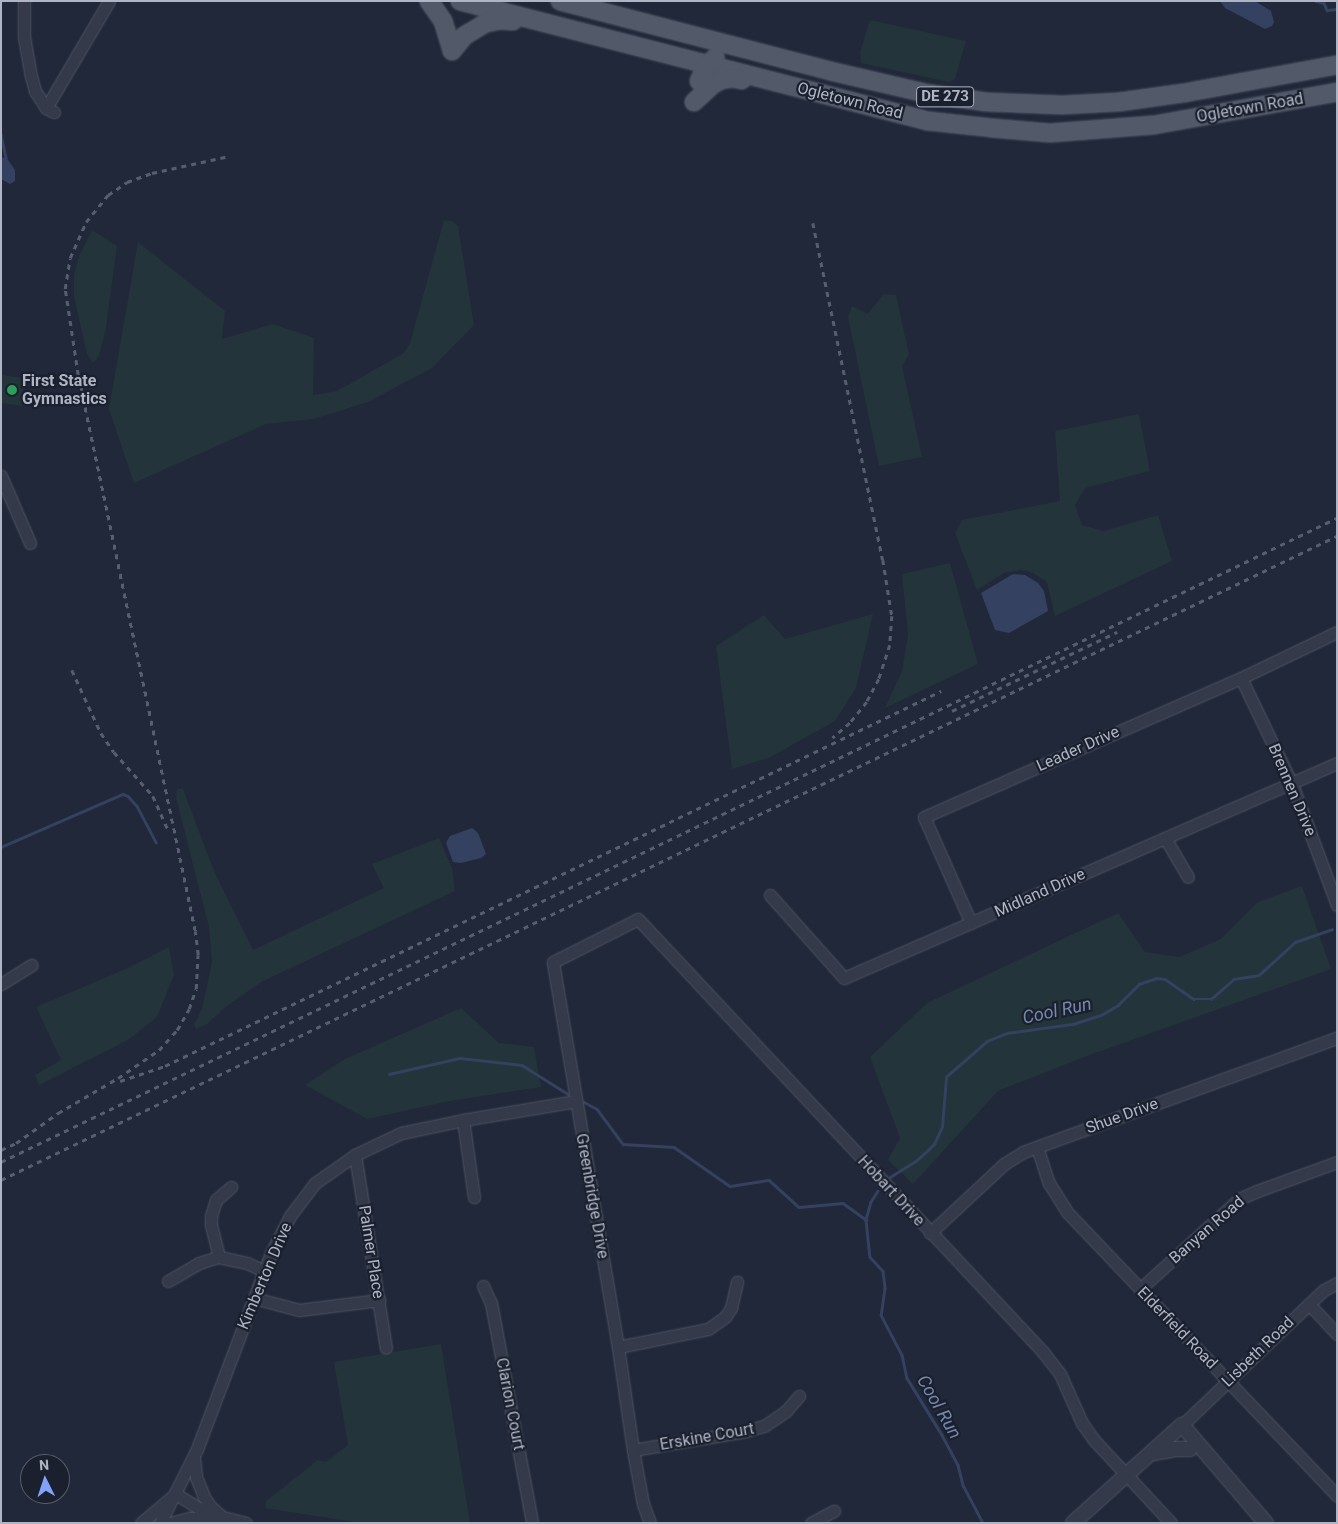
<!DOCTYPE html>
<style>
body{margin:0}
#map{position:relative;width:1338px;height:1524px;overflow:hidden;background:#212839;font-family:Roboto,sans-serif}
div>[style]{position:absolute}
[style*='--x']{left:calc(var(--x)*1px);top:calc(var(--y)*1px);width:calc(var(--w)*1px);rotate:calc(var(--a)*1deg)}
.green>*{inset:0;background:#23343a}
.water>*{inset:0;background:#344160}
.stream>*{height:2.5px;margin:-1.25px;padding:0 1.25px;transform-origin:1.25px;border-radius:1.25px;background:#344160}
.roads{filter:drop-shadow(0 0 1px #4f5564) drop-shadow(0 0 1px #4f5564)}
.minor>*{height:11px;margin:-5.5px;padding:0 5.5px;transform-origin:5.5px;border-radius:5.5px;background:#343a49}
.tertiary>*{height:14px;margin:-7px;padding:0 7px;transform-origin:7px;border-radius:7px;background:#343a49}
.primary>*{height:18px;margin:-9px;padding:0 9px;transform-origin:9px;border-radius:9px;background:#525969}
.rail>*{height:2.5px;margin-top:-1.25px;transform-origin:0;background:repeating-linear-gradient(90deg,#565e70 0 5px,transparent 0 10px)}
.dots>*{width:14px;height:14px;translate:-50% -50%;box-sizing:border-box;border:2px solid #1a202d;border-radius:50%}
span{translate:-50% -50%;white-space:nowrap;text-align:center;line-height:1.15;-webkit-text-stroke:4.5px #1a202d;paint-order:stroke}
.shield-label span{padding:1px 4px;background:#1a202d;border:1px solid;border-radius:4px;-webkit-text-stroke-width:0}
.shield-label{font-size:15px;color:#afb5c5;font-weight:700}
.street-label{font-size:16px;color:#afb5c5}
.poi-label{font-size:16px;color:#afb5c5;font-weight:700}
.left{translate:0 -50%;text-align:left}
.water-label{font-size:18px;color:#7688ae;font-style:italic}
.frame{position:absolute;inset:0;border:2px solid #afb5c5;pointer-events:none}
.north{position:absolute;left:20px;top:1454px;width:50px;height:50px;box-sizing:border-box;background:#1a202d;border:1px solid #565c6a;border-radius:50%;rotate:356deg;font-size:14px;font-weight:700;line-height:20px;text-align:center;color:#afb5c5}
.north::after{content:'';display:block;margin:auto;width:18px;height:22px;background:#81a2f8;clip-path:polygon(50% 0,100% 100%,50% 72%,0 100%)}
</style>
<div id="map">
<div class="green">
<i style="clip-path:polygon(870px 20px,966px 41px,955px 79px,949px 82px,861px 63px,860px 52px)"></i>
<i style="clip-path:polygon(444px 220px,452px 221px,458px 226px,474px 325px,432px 368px,368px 402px,314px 419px,266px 424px,134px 483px,109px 409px,138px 242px,225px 311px,222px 339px,273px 324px,314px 338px,313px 395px,337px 391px,404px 353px,410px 343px)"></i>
<i style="clip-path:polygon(92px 230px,117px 246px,106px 328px,99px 356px,93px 363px,87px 354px,74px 297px,74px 274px,80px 254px)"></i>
<i style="clip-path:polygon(884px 294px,896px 295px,909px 354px,902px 366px,922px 457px,879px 466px,848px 317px,852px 306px,867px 314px)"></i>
<i style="clip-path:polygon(1px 375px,24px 378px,22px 406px,1px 403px)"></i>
<i style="clip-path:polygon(1139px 414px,1150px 471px,1085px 488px,1075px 505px,1082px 525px,1104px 531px,1158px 515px,1172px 561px,1055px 616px,1047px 582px,1033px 573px,1021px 570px,1004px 573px,977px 590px,955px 533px,962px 520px,1060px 501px,1055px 431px)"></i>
<i style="clip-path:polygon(950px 563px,978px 664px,885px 708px,902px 671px,908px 634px,902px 574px)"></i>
<i style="clip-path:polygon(873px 614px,856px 688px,835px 721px,769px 758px,732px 769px,716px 646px,764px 615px,785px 639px)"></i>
<i style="clip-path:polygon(177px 789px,183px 789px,214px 871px,253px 950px,384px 888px,372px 864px,439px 838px,452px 868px,455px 891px,263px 981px,228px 1005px,207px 1024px,196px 1029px,194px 1025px,202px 1009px,212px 962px,209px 927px,176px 798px)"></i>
<i style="clip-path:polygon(1302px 886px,1331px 969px,1084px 1057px,998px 1091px,913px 1184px,888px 1160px,900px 1138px,870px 1057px,927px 1003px,1118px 913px,1145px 952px,1179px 957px,1221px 939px,1258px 902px)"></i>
<i style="clip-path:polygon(169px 947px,174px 975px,157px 1017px,128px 1040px,39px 1085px,35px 1075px,61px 1060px,36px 1007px,128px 968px)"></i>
<i style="clip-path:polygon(461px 1008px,499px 1043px,534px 1047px,541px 1087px,450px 1101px,367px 1119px,305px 1085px,345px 1059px)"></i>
<i style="clip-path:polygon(441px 1344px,470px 1523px,360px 1523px,265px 1508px,266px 1501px,318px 1460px,326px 1462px,348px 1445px,334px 1362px)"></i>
</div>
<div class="water">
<i style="clip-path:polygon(1220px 1px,1255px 1px,1271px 11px,1274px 22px,1272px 26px,1265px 29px,1225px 8px)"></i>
<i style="clip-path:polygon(6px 157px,15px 170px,15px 181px,10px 184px,1px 179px,1px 158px)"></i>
<i style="clip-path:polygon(1013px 574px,1025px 575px,1038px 583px,1044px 591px,1048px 611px,1009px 633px,995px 630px,981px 593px)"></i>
<i style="clip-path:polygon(472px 828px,478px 833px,486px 854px,481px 858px,461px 863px,453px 862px,446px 843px,450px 836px)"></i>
</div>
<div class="stream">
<i style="--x:1316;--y:1;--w:8;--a:14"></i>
<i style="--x:1324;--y:3;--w:8;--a:67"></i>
<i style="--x:1327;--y:10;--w:10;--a:-6"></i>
<i style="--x:1;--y:134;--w:24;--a:78"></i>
<i style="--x:1;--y:847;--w:133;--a:-23.5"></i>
<i style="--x:123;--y:794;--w:5;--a:22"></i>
<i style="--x:128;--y:796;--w:13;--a:48"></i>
<i style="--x:137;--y:806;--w:41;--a:62.2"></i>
<i style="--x:389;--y:1074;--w:73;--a:-12.7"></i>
<i style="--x:460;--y:1058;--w:62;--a:6.4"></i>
<i style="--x:522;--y:1065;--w:54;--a:32.2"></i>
<i style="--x:584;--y:1102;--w:15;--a:28"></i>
<i style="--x:597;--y:1109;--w:44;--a:53.4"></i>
<i style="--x:623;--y:1144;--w:51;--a:3.4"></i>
<i style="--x:674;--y:1147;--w:68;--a:34.9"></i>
<i style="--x:730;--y:1186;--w:39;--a:-9"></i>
<i style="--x:769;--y:1180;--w:40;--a:42"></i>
<i style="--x:799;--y:1207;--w:44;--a:-5.2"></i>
<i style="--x:843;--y:1203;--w:29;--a:36"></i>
<i style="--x:890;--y:1177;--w:31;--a:-32"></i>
<i style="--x:916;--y:1161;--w:25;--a:-43"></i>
<i style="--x:934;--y:1144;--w:19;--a:-65"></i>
<i style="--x:942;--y:1127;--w:50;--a:-85.4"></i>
<i style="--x:946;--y:1077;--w:55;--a:-41.3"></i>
<i style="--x:987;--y:1041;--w:22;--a:-22"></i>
<i style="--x:1007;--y:1033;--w:67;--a:-7.8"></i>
<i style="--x:1073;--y:1024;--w:29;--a:-18"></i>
<i style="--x:1101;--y:1015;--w:20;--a:-30"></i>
<i style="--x:1118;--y:1005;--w:30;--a:-45"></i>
<i style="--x:1139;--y:984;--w:18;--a:-19"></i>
<i style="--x:1156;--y:978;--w:9;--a:6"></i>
<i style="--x:1165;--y:979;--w:35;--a:35"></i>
<i style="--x:1194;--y:999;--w:17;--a:0"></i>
<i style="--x:1211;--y:999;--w:30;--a:-41"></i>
<i style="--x:1234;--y:979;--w:25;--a:-9"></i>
<i style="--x:1259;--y:975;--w:49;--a:-42.5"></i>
<i style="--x:1295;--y:942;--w:39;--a:-19"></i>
<i style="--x:878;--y:1191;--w:13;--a:122"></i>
<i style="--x:871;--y:1202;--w:19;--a:106"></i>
<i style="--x:866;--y:1220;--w:37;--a:84"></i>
<i style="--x:870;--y:1257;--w:19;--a:47"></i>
<i style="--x:883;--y:1271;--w:17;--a:83"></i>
<i style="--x:885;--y:1288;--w:27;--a:98"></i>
<i style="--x:881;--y:1315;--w:45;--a:62.3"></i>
<i style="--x:902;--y:1355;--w:24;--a:78"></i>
<i style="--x:907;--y:1378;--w:67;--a:58.4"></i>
<i style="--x:942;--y:1435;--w:34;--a:62"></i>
<i style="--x:958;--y:1465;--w:21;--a:76"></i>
<i style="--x:963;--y:1485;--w:43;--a:62.2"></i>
</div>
<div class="roads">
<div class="minor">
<i style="--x:24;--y:1;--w:36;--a:90"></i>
<i style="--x:24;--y:37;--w:40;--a:80"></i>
<i style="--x:31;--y:76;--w:16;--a:75"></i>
<i style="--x:35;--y:91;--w:20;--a:57"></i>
<i style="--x:46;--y:108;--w:9;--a:27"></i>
<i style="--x:46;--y:108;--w:124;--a:-59.5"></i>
<i style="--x:1;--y:476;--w:73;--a:66.6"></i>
<i style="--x:1241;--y:678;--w:118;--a:64.3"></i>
<i style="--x:1292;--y:784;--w:129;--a:69.6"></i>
<i style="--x:1165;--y:838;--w:45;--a:59.5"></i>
<i style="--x:770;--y:895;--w:111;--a:48.3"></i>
<i style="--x:844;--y:978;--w:538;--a:-23.56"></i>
<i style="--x:971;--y:923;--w:116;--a:-113.9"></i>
<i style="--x:924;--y:817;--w:346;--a:-23.7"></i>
<i style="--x:1241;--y:678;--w:106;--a:-25.6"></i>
<i style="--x:1;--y:984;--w:36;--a:-32"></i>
<i style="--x:463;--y:1120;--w:78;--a:81.9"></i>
<i style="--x:1037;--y:1147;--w:38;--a:72"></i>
<i style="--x:1049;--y:1183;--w:34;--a:58"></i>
<i style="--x:1067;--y:1212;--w:392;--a:46.4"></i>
<i style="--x:355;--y:1155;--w:195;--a:80.9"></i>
<i style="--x:930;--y:1233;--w:101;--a:-43"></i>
<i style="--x:1004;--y:1164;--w:22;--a:-32"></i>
<i style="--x:1023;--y:1152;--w:334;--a:-20"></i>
<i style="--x:219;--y:1257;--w:34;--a:-104"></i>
<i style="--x:211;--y:1224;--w:8;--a:-90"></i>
<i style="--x:211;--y:1216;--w:17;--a:-73"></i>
<i style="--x:216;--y:1200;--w:20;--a:-41"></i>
<i style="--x:168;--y:1281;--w:36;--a:-30"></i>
<i style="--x:199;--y:1263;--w:21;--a:-17"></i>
<i style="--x:219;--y:1257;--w:29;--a:12"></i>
<i style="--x:247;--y:1263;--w:19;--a:25"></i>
<i style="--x:483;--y:1286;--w:19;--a:65"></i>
<i style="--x:491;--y:1303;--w:224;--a:79.4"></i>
<i style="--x:1140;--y:1289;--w:134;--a:-42.3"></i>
<i style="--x:1239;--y:1199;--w:20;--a:-24"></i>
<i style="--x:1257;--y:1191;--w:85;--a:-19.9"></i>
<i style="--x:254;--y:1298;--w:47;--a:14.9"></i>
<i style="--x:299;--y:1310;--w:81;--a:-7.1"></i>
<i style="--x:1309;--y:1304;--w:41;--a:47"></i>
<i style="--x:618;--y:1347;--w:92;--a:-11.3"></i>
<i style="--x:708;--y:1329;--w:21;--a:-35"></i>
<i style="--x:725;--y:1317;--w:11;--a:-56"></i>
<i style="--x:731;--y:1308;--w:27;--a:-77"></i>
<i style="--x:1182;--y:1425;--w:196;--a:-43.6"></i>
<i style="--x:1324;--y:1290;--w:15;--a:-28"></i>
<i style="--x:633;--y:1450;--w:115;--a:-9.5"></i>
<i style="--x:746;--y:1431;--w:19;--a:-16"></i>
<i style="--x:764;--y:1426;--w:27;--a:-34"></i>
<i style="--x:786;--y:1411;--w:20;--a:-49"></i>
<i style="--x:194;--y:1457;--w:20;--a:84"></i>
<i style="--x:196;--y:1477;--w:22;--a:68"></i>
<i style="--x:204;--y:1497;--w:11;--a:56"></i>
<i style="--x:210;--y:1506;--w:13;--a:42"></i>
<i style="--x:176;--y:1494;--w:36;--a:32"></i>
<i style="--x:206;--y:1513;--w:41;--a:14"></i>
<i style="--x:141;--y:1523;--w:43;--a:-40.3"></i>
<i style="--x:160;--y:1523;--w:83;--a:-63.4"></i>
<i style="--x:197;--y:1449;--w:210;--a:-69.3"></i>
<i style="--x:271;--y:1253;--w:42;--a:-62.8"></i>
<i style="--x:290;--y:1216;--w:41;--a:-52.9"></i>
<i style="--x:315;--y:1183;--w:49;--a:-35"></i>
<i style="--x:355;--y:1155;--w:51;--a:-25.6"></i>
<i style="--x:401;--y:1133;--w:63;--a:-11.8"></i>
<i style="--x:463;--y:1120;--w:115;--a:-9.5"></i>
<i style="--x:170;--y:1523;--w:21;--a:-14"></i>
<i style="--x:190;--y:1518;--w:24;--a:0"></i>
<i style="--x:650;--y:1523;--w:20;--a:-110"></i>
<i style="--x:643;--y:1504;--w:55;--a:-100.5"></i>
<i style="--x:633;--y:1450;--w:104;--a:-98.3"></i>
<i style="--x:618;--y:1347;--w:390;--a:-99.6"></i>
<i style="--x:553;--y:962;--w:95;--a:-26.8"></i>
<i style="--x:638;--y:919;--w:593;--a:46.91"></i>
<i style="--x:1043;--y:1352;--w:28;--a:52"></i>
<i style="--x:1060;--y:1374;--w:54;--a:65.8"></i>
<i style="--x:1082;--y:1423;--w:21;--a:55"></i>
<i style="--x:1094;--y:1440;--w:113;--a:47.1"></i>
<i style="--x:811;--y:1523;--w:26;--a:-28"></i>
</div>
<div class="tertiary">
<i style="--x:1153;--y:1453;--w:23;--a:-10"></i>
<i style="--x:1176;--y:1449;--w:14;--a:0"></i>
<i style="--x:1073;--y:1523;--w:147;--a:-42"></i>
<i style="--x:1182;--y:1425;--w:129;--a:49.4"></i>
</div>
<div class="primary">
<i style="--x:429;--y:1;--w:24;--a:55"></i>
<i style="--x:443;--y:21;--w:31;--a:73"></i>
<i style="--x:460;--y:1;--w:483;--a:14.4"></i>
<i style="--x:928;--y:121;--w:64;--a:6.2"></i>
<i style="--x:992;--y:128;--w:58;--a:4.9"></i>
<i style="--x:1050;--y:133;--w:104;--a:-4.4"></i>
<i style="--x:1154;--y:125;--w:186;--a:-10.2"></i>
<i style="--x:560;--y:1;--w:279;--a:14.5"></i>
<i style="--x:830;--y:71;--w:103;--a:13"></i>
<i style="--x:930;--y:94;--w:57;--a:8.1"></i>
<i style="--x:986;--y:102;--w:76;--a:2.3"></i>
<i style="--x:1062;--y:105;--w:57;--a:-3"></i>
<i style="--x:1119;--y:102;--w:66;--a:-7.9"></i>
<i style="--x:1184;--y:93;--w:156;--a:-10.4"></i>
<i style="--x:452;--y:51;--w:19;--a:-51"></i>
<i style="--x:464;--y:36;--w:26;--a:-31"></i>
<i style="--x:486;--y:23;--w:14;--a:-12"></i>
<i style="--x:500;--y:20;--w:13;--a:4"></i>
<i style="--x:699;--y:81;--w:18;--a:-63"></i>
<i style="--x:707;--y:65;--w:11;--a:-41"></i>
<i style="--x:694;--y:102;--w:25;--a:-43"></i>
<i style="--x:712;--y:85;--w:10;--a:-29"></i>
<i style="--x:721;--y:80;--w:11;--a:-10"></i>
<i style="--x:732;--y:78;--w:10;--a:11"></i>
</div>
</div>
<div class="rail">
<i style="--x:813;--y:223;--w:344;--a:78.3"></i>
<i style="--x:883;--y:560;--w:57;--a:80.9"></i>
<i style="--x:892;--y:616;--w:29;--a:94"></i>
<i style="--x:890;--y:645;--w:36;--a:108"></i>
<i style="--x:879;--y:679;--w:26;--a:118"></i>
<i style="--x:867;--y:702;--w:27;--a:129"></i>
<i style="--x:850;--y:723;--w:23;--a:139"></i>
<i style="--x:72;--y:670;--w:69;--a:65.3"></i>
<i style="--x:101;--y:733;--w:23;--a:56"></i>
<i style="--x:114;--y:752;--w:59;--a:48.4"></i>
<i style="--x:153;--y:796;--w:39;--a:66"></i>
<i style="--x:952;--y:711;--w:183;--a:-25.6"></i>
<i style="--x:120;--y:1081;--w:47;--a:-18.4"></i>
<i style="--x:165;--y:1066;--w:862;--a:-25.79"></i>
<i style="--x:1;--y:1150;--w:17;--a:-25"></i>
<i style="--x:16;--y:1143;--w:52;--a:-35.5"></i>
<i style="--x:58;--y:1113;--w:69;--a:-30.3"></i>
<i style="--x:118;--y:1078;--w:50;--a:-34.3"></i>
<i style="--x:159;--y:1050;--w:27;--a:-48"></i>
<i style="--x:177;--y:1030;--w:24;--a:-60"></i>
<i style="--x:189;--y:1009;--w:21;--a:-71"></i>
<i style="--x:196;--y:989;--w:34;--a:-87"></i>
<i style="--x:198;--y:955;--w:24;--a:-97"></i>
<i style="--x:195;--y:931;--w:568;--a:-101.88"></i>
<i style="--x:78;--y:375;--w:87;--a:-98.6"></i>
<i style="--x:65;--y:289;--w:31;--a:-81"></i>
<i style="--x:70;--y:258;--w:39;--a:-66"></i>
<i style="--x:86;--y:222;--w:35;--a:-51"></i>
<i style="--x:108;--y:195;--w:23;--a:-34"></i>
<i style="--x:127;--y:182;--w:27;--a:-20"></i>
<i style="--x:152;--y:173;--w:79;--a:-12.4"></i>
<i style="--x:1;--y:1162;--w:1483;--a:-25.74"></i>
<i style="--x:1;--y:1180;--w:1483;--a:-25.74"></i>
</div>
<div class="dots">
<i style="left:12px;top:390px;background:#2e9e5b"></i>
</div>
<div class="shield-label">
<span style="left:945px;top:97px">DE 273</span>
</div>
<div class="street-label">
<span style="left:850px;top:101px;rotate:14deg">Ogletown Road</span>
<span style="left:1250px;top:108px;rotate:-10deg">Ogletown Road</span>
<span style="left:1078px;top:749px;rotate:-24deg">Leader Drive</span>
<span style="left:1292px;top:790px;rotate:67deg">Brennen Drive</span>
<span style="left:1040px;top:893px;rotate:-24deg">Midland Drive</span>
<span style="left:1122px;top:1116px;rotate:-20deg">Shue Drive</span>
<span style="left:891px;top:1191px;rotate:47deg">Hobart Drive</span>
<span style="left:592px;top:1196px;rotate:80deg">Greenbridge Drive</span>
<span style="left:1207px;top:1230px;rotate:-41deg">Banyan Road</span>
<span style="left:371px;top:1252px;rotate:81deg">Palmer Place</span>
<span style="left:265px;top:1276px;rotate:-67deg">Kimberton Drive</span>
<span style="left:1177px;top:1328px;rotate:46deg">Elderfield Road</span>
<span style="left:1258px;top:1352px;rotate:-44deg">Lisbeth Road</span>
<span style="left:510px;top:1404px;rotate:79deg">Clarion Court</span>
<span style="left:707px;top:1437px;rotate:-10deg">Erskine Court</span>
</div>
<div class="poi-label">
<span class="left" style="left:22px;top:390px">First State<br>Gymnastics</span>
</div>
<div class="water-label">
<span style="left:1057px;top:1011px;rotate:-12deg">Cool Run</span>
<span style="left:939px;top:1407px;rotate:60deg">Cool Run</span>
</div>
<div class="frame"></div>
<div class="north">N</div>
</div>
